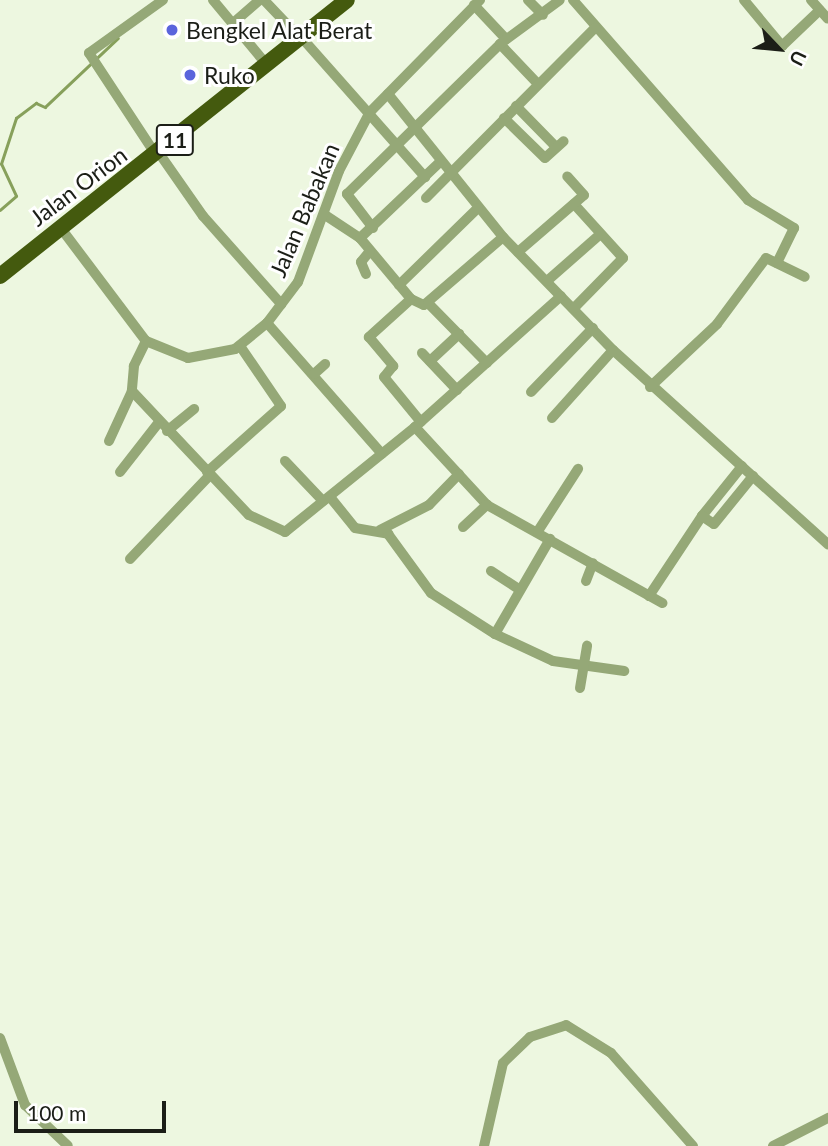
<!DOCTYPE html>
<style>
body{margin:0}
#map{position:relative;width:828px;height:1146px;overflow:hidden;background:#edf7e0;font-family:Lato,sans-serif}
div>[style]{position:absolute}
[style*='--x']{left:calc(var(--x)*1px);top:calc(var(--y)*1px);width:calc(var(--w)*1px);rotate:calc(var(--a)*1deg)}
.stream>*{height:2.5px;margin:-1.25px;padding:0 1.25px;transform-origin:1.25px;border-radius:1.25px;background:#87a05b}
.minor>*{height:10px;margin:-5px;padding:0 5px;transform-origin:5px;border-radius:5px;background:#95a877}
.trunk>*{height:16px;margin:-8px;padding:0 8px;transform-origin:8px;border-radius:8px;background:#445a0e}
.dots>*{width:19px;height:19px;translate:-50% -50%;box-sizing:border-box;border:4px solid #fff;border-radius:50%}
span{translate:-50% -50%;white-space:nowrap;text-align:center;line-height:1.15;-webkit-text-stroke:6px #fff;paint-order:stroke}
.shield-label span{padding:2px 5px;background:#fff;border:2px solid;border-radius:5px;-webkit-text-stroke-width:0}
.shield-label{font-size:21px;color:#1b1e17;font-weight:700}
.poi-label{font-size:23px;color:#1b1e17}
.left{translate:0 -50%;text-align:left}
.street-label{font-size:23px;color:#1b1e17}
.north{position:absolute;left:744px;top:14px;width:70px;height:70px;-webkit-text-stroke:5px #fff;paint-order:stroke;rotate:116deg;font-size:19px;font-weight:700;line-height:28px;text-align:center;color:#1b1e17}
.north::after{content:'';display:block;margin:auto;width:24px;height:32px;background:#1b1e17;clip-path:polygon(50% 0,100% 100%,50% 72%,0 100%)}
.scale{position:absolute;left:14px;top:1101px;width:152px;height:32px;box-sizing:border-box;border:4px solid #1b1e17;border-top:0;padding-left:9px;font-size:21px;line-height:24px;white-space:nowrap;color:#1b1e17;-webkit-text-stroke:5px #fff;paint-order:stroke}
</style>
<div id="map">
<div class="stream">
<i style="--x:0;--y:210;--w:21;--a:-41"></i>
<i style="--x:16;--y:196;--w:35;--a:-115"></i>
<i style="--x:1;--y:164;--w:48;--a:-71.9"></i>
<i style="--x:16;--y:118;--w:25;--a:-37"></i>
<i style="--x:36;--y:103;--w:10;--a:24"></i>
<i style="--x:45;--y:107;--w:100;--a:-43.4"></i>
</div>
<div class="minor">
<i style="--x:213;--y:0;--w:85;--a:50.3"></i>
<i style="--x:264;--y:0;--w:54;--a:46.5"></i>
<i style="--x:528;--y:0;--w:21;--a:45"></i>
<i style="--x:573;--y:0;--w:266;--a:48.8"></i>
<i style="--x:748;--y:200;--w:54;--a:31.3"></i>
<i style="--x:794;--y:228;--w:39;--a:116"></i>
<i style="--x:744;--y:0;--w:60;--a:50.4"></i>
<i style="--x:782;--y:46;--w:52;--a:-43.5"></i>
<i style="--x:811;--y:0;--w:25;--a:48"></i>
<i style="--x:474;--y:5;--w:47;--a:46.7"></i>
<i style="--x:232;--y:24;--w:37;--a:-41"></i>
<i style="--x:302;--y:38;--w:186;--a:48.5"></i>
<i style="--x:500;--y:44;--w:55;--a:46.5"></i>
<i style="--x:388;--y:94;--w:184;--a:51.2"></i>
<i style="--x:503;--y:237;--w:158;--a:45.8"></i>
<i style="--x:613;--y:350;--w:290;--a:42.1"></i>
<i style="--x:516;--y:106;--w:57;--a:45.7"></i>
<i style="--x:504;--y:118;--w:57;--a:44.3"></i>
<i style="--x:545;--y:158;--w:25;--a:-42"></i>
<i style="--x:159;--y:153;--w:77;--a:55.1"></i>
<i style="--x:203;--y:216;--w:118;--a:48.4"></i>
<i style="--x:156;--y:155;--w:122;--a:-123.3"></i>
<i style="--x:89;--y:53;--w:91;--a:-35.6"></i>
<i style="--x:426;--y:198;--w:240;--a:-45.2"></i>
<i style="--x:574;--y:204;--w:73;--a:47.8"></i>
<i style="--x:623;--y:258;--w:70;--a:134.4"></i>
<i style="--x:325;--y:215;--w:42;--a:33.3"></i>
<i style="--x:360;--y:238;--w:109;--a:-43.5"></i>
<i style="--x:60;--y:227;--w:143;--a:53"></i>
<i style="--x:146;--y:341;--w:45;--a:22"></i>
<i style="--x:188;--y:358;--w:48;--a:-10.8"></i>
<i style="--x:235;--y:349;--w:41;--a:-39.1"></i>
<i style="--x:267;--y:323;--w:51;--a:-52.9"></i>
<i style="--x:298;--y:282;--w:118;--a:-69.7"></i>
<i style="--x:339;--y:171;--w:67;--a:-62.3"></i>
<i style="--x:370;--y:112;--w:157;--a:-45.5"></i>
<i style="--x:373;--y:228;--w:43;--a:-127.4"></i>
<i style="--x:347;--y:194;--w:214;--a:-44.4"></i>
<i style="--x:500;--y:44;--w:74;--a:-36.3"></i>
<i style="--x:360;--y:238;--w:80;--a:50.1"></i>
<i style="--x:411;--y:299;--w:14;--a:25"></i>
<i style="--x:424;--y:305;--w:104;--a:-40.7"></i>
<i style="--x:518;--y:252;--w:87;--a:-40.8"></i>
<i style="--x:584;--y:195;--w:25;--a:-132"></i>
<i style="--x:366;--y:274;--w:13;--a:-113"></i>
<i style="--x:361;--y:262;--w:14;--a:-51"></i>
<i style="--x:547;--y:281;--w:67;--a:-41.3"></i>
<i style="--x:399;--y:285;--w:110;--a:-44.3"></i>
<i style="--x:411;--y:299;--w:57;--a:137.9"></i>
<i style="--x:369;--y:337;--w:38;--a:50"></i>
<i style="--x:393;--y:366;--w:14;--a:129"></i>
<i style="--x:384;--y:377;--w:58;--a:50.6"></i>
<i style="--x:428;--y:303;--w:84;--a:45.5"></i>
<i style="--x:267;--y:323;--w:174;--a:48.7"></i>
<i style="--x:146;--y:341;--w:28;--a:116"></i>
<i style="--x:134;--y:366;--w:25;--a:95"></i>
<i style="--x:132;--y:391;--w:170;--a:46.7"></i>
<i style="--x:249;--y:515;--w:40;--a:25"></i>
<i style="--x:285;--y:532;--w:167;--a:-38.9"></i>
<i style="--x:415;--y:427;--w:196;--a:-41.9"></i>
<i style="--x:422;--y:353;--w:51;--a:46.6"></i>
<i style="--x:430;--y:361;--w:40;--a:-43"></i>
<i style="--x:314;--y:374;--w:15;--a:-42"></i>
<i style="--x:650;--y:387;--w:92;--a:-43.2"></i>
<i style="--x:717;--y:324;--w:82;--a:-53.4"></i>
<i style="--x:766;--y:258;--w:43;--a:26"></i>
<i style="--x:531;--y:392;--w:89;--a:-45.9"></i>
<i style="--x:552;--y:418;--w:91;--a:-48.1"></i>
<i style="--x:415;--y:427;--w:106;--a:47.3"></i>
<i style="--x:487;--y:505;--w:201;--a:29.2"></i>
<i style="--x:167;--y:431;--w:35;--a:-39"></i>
<i style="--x:109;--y:441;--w:55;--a:-65.3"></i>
<i style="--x:285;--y:461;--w:55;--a:46.5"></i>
<i style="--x:120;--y:472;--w:63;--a:-52"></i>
<i style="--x:207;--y:472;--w:99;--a:-41.7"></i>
<i style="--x:281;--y:406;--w:73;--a:-124.3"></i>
<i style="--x:330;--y:497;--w:40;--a:51"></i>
<i style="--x:355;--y:528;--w:34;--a:10"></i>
<i style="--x:388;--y:534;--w:73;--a:53.9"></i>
<i style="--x:431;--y:593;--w:76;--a:32.6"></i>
<i style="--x:495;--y:634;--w:64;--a:25"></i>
<i style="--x:553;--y:661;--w:72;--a:8"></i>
<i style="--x:702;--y:516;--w:64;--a:-51.3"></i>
<i style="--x:463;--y:527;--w:33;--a:-43"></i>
<i style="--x:380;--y:530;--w:55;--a:-27"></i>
<i style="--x:429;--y:505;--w:43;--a:-45.9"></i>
<i style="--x:538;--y:531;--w:74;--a:-57.2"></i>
<i style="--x:130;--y:559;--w:115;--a:-46.4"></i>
<i style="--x:491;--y:571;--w:33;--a:33"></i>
<i style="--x:586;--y:581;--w:19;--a:-69"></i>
<i style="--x:649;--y:596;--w:96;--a:-56.5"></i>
<i style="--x:702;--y:516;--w:14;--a:34"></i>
<i style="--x:714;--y:524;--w:62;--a:-50.9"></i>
<i style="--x:495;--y:634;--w:110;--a:-59.9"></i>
<i style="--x:580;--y:688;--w:43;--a:-80.5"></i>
<i style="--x:0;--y:1038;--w:72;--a:69.5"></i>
<i style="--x:25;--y:1105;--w:59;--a:43.6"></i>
<i style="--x:484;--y:1146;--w:85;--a:-77.1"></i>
<i style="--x:503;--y:1063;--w:37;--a:-44"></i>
<i style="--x:530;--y:1037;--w:38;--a:-18"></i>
<i style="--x:566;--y:1025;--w:53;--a:31.9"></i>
<i style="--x:611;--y:1053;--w:124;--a:48.6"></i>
<i style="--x:773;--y:1146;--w:62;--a:-27"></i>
</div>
<div class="trunk">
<i style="--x:0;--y:276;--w:443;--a:-38.5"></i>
</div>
<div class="dots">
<i style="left:172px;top:30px;background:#5a64dc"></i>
<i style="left:190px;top:75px;background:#5a64dc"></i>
</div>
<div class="shield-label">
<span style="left:175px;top:140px">11</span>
</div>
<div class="poi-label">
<span class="left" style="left:186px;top:30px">Bengkel Alat Berat</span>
<span class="left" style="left:204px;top:75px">Ruko</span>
</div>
<div class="street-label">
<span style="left:78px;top:186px;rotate:-37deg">Jalan Orion</span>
<span style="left:304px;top:210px;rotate:-67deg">Jalan Babakan</span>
</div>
<div class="north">U</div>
<div class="scale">100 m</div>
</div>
